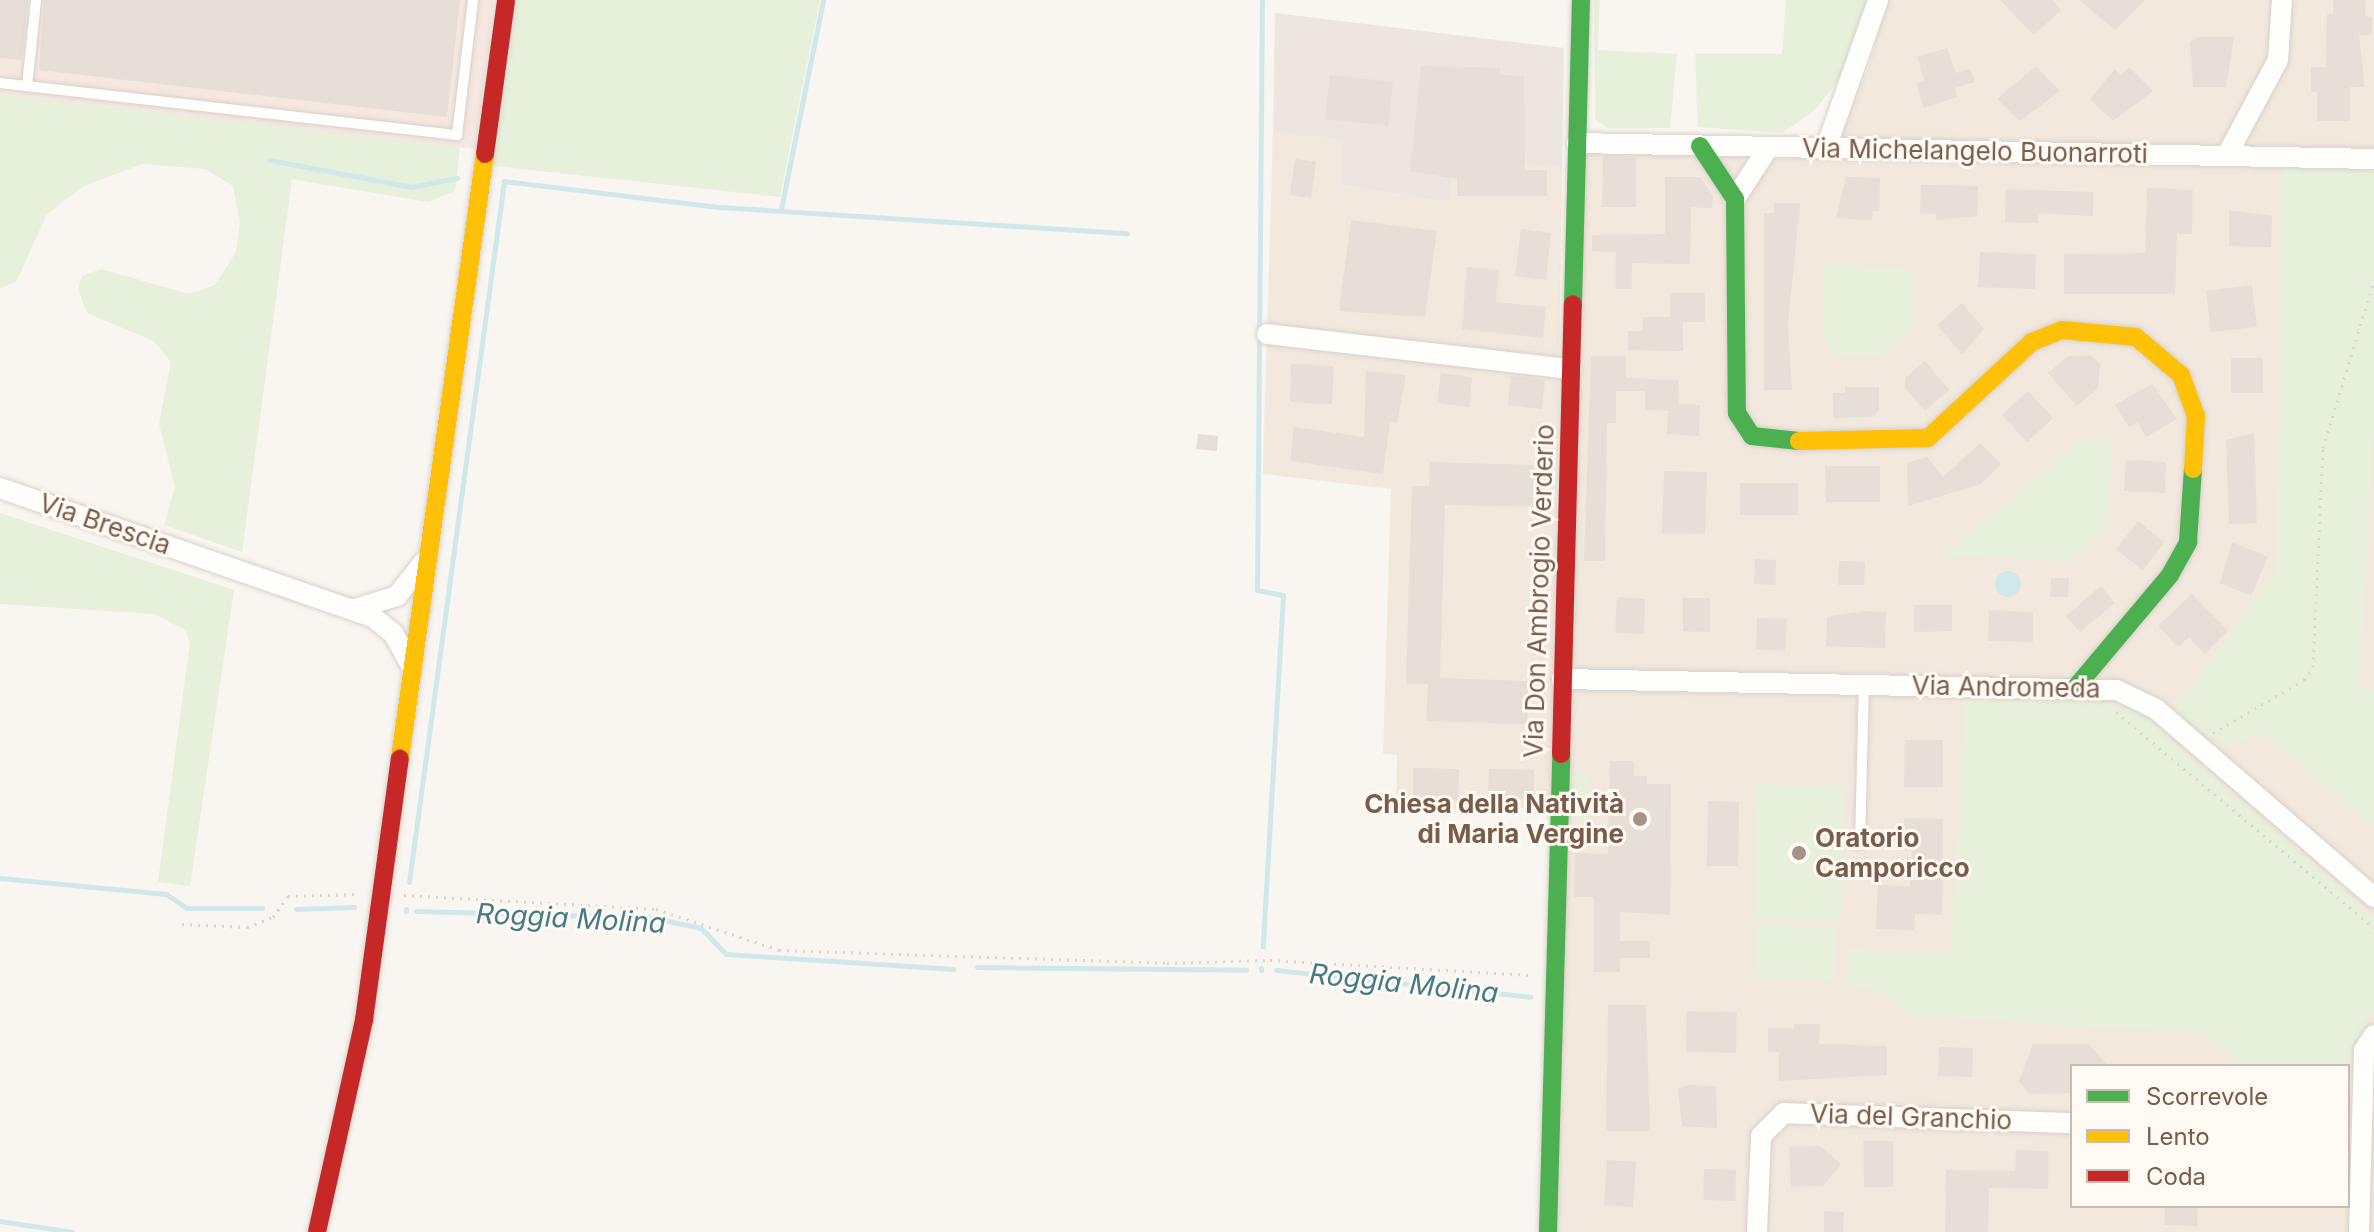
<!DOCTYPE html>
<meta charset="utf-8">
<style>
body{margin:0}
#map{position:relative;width:2374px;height:1232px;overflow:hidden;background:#f9f5f0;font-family:Inter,sans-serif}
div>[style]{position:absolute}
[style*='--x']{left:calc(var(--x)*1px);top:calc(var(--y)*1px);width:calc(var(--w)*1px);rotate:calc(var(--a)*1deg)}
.residential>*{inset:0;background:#f2e8de}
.commercial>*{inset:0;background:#f6e8e1}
.industrial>*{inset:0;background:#ede5e0}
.green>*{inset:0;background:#e7f0db}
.water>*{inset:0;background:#d0e8ea}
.round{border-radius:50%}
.stream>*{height:5px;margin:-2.5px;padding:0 2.5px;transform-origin:2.5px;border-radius:2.5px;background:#d0e8ea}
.building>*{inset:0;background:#e6ded7}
.path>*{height:3px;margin-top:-1.5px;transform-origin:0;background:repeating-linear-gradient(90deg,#dcd5d0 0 2px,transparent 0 8px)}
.roads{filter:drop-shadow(0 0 2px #d7d1cb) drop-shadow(0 0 2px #d7d1cb)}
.lane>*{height:10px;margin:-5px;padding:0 5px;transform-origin:5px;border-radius:5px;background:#fefefd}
.street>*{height:20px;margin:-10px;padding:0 10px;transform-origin:10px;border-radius:10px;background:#fefefd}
.fast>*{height:18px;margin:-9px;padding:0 9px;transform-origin:9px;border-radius:9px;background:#4caf50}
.slow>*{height:18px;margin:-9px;padding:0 9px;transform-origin:9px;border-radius:9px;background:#ffc107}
.jam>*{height:18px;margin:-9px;padding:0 9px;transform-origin:9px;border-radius:9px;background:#c62828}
.dots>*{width:22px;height:22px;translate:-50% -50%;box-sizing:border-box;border:4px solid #fffaf3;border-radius:50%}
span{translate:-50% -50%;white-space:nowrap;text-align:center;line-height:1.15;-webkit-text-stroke:6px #fffaf3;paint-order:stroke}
.street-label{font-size:26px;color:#7a5c4d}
.poi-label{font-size:26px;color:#7a5c4d;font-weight:700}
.right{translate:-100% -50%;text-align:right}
.left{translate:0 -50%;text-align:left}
.water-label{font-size:28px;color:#437c86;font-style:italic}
.legend{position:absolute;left:2070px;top:1064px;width:280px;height:144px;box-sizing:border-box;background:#fffaf3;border:2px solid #cabbb1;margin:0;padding:10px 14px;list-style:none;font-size:24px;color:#7a5c4d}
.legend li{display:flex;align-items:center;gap:16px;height:40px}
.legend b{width:40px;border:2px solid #cabbb1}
</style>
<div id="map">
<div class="residential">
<i style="clip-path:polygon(1885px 0,2374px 0,2374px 150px,1839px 140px,1870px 63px)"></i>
<i style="clip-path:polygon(1273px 131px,1344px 141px,1340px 185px,1448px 202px,1453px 162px,1562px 166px,1552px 807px,1396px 811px,1397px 755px,1383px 754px,1391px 489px,1263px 474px)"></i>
<i style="clip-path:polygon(evenodd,1577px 143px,2374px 159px,2374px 1232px,1548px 1232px,1577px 143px,2072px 1066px,2348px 1066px,2348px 1206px,2072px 1206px,2072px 1066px)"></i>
</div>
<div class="commercial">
<i style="clip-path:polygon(0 0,494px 0,475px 149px,0 94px)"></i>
</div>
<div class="industrial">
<i style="clip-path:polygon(1275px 13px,1564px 48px,1562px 166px,1453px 162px,1449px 202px,1340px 185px,1343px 141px,1273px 131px)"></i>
</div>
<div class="green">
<i style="clip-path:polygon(517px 0,820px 0,780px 197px,494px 166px)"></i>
<i style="clip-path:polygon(1594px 0,1600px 0,1598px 50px,1677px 54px,1670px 128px,1607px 128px,1595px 119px)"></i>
<i style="clip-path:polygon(1786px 0,1869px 0,1838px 81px,1814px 111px,1782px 133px,1698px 127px,1695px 54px,1782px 54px)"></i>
<i style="clip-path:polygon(0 94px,460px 147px,455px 191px,428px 202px,292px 179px,242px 552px,164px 525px,175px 487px,159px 424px,171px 362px,154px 341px,87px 313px,78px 289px,82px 276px,101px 269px,189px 294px,215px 285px,236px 252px,240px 222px,233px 186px,206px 169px,142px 164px,84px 186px,47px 214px,16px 282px,0 288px)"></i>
<i style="clip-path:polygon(2282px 166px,2374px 168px,2374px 432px,2360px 688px,2374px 689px,2374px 826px,2265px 734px,2226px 747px,2173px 713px,2276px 571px)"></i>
<i style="clip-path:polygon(1824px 263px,1914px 270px,1914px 329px,1884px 355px,1835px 355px,1823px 339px)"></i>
<i style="clip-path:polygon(2085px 438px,2111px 443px,2110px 523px,2072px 561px,1943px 556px)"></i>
<i style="clip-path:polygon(0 513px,234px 590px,190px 886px,158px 882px,190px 642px,185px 630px,154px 614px,0 604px)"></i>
<i style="clip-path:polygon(1965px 699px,2099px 702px,2137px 711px,2374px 917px,2374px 1011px,2349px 1057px,2348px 1098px,2348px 1066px,2246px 1066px,2203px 1033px,1909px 1016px,1883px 992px,1846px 985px,1848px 949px,1951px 953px)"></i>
<i style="clip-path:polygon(1572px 774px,1589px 774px,1588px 820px,1571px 820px)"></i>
<i style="clip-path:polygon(1758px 784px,1844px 786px,1840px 922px,1754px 919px)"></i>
<i style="clip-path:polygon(1755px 925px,1837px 928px,1835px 979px,1754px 977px)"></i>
</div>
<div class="water">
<i class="round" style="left:1995px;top:571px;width:26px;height:26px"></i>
</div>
<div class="stream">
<i style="--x:1262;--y:0;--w:590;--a:90.49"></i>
<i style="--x:1257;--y:590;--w:26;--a:11"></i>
<i style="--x:1283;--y:595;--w:352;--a:93.3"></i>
<i style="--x:270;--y:160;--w:144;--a:10.8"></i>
<i style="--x:411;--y:187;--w:47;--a:-11.1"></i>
<i style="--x:781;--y:209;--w:213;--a:-78.6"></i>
<i style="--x:0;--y:878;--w:167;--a:5.5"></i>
<i style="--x:166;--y:894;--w:25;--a:34"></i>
<i style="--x:187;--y:908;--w:75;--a:0"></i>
<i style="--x:409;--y:882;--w:707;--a:-82.28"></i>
<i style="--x:504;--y:181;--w:218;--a:6.9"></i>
<i style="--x:720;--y:207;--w:408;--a:3.7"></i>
<i style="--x:296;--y:909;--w:58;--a:-2"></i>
<i style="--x:406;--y:911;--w:2;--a:-90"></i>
<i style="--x:416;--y:911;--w:233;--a:1.5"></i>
<i style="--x:649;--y:917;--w:53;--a:11.9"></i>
<i style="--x:701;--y:928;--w:36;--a:46"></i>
<i style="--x:726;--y:954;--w:228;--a:3.8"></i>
<i style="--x:977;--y:967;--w:269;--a:0.6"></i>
<i style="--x:1261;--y:970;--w:2;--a:-90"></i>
<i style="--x:1276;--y:970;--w:256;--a:6"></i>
<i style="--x:0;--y:1221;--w:73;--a:8.7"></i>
</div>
<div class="building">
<i style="clip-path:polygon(0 0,28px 0,22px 60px,0 58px)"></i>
<i style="clip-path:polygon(44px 0,460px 0,447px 117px,39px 70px)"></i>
<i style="clip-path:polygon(2000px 0,2052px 0,2061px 10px,2034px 35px)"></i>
<i style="clip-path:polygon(2079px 0,2145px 0,2115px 30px)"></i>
<i style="clip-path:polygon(2333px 0,2366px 0,2365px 16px,2372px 17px,2372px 35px,2359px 35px,2365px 87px,2350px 87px,2350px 121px,2317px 121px,2317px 92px,2311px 92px,2311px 67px,2326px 67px,2327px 14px,2333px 14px)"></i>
<i style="clip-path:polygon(2198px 37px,2234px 37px,2226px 87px,2193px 87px,2190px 42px)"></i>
<i style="clip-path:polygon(1947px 48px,1956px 73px,1970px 69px,1975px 82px,1955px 88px,1958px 97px,1924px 108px,1916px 83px,1924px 80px,1917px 57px)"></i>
<i style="clip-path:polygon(1421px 66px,1500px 68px,1500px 75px,1524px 76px,1525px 170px,1547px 170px,1547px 196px,1457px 196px,1457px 179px,1410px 171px)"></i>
<i style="clip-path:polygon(2036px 66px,2060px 91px,2020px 121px,1997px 99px)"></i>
<i style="clip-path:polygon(2129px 67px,2153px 91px,2113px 121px,2090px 99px,2115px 69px,2121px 75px)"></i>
<i style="clip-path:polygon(1330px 75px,1393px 82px,1388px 126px,1325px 119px)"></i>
<i style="clip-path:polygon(1603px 157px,1636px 158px,1636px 207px,1602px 207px)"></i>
<i style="clip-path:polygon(1295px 159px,1316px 162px,1311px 198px,1290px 195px)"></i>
<i style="clip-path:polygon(1665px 177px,1700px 177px,1713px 196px,1712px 208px,1691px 207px,1690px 264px,1632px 263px,1631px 289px,1615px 289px,1616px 252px,1592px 251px,1592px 235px,1665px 234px)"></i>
<i style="clip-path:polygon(1846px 177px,1880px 178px,1879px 211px,1872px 211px,1872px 220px,1836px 218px)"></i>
<i style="clip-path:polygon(1921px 185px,1978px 186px,1977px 216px,1936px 220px,1936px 214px,1920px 213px)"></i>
<i style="clip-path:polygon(2147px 188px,2193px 190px,2192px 234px,2177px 234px,2175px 294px,2064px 294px,2064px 254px,2145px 253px)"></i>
<i style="clip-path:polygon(2006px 189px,2093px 192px,2093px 216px,2038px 213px,2038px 223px,2005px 222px)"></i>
<i style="clip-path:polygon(1774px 203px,1800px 203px,1788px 325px,1792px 390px,1764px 390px,1764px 213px,1774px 213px)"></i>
<i style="clip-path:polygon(2229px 210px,2272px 216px,2271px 247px,2229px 246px)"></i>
<i style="clip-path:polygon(1351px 220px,1437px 231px,1425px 317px,1339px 311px)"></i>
<i style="clip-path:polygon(1521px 229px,1551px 233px,1546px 280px,1515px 276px)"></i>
<i style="clip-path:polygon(1980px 252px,2036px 254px,2035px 289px,1978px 287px)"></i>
<i style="clip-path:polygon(1467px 267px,1499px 270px,1496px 302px,1546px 307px,1543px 338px,1462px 329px)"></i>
<i style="clip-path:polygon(2252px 285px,2257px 327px,2211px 332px,2206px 291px)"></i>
<i style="clip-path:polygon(1670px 293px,1705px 293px,1705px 322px,1683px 322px,1683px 351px,1628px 350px,1628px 331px,1643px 331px,1643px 317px,1670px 317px)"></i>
<i style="clip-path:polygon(1962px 303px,1984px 329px,1962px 354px,1937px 325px)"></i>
<i style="clip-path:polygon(2091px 355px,2100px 364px,2098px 388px,2077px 406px,2048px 373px,2068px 356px)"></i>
<i style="clip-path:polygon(1591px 356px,1626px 356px,1626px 378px,1679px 380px,1678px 404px,1700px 405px,1699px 436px,1667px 434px,1668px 411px,1645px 410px,1645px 391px,1616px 391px,1616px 423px,1607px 423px,1605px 561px,1584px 561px)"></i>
<i style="clip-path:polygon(2231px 358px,2263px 358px,2263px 393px,2231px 393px)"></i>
<i style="clip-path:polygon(1925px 361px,1949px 390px,1925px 411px,1905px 388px,1905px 378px)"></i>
<i style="clip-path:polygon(1291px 364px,1334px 366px,1332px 404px,1290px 402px)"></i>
<i style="clip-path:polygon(1366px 371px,1406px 375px,1397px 423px,1390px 422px,1383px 474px,1290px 461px,1294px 427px,1364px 437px)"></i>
<i style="clip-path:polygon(1441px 373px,1472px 377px,1469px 407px,1437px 403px)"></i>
<i style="clip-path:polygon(1511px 376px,1545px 380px,1542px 409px,1508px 405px)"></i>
<i style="clip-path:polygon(2152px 384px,2177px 419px,2146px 437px,2137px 422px,2129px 427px,2115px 405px)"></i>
<i style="clip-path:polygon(1845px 387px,1879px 387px,1879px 410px,1873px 417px,1833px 418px,1833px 393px,1845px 393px)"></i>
<i style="clip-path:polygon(2028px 391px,2053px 418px,2027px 442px,2002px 415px)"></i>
<i style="clip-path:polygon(2254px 433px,2257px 523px,2229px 524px,2226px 440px)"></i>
<i style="clip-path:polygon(1198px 434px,1218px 436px,1217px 451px,1196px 449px)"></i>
<i style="clip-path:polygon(1980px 443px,2001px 464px,1981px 484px,1908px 506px,1907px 463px,1927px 457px,1943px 477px)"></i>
<i style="clip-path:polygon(2126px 460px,2166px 462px,2165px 493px,2124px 491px)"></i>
<i style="clip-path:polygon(1430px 462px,1534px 465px,1533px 507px,1445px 505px,1440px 678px,1529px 681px,1527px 724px,1426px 721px,1428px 684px,1406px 684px,1412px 486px,1429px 486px)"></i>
<i style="clip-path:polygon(1825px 466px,1880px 466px,1880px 502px,1826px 502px)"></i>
<i style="clip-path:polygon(1664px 471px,1707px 472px,1705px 534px,1662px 533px)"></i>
<i style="clip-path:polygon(1740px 483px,1798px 483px,1798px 515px,1740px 515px)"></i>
<i style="clip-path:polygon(2138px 521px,2164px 542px,2143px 570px,2116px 549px)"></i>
<i style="clip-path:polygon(2232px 542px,2268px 557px,2251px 596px,2220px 583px)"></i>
<i style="clip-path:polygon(1755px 559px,1776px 560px,1775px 585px,1754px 584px)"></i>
<i style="clip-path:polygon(1839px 561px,1865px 562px,1864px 585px,1838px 585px)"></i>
<i style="clip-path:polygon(2051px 578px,2069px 578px,2068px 597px,2050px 597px)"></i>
<i style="clip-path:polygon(2101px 586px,2115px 603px,2080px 632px,2066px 616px)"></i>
<i style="clip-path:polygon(2192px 594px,2228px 631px,2205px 654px,2189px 637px,2178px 647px,2158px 626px)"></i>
<i style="clip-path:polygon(1617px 597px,1645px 599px,1644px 634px,1615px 633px)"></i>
<i style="clip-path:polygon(1683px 598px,1710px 598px,1710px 632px,1683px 631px)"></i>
<i style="clip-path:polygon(1914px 605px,1952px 605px,1952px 631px,1914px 632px)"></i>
<i style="clip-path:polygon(1989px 610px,2033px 612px,2033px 642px,1988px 641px)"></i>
<i style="clip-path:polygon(1865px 611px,1886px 612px,1885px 648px,1826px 646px,1827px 617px)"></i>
<i style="clip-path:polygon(1757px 618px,1787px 619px,1785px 651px,1756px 649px)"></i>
<i style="clip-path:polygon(1905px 740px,1943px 740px,1943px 787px,1904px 787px)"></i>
<i style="clip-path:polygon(1610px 761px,1634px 761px,1634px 776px,1647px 776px,1647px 784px,1671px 784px,1670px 915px,1620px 912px,1620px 941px,1650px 941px,1650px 958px,1620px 958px,1620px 972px,1594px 972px,1594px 897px,1574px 897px,1575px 853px,1608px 854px)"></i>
<i style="clip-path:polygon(1413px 768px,1459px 769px,1458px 800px,1413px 799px)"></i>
<i style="clip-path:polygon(1489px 769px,1534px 770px,1534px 799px,1488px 798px)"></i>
<i style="clip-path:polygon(1708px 801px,1739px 802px,1738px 866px,1707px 866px)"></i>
<i style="clip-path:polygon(1904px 818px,1943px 819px,1942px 915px,1915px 914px,1914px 930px,1876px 929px,1878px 885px,1910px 886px,1912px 851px,1903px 851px)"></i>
<i style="clip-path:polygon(1608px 1005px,1646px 1005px,1650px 1131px,1606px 1131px)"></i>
<i style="clip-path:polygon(1687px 1011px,1737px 1012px,1736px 1053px,1686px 1052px)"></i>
<i style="clip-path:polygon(1794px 1024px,1820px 1024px,1819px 1044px,1887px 1046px,1887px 1075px,1779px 1081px,1779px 1052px,1768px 1051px,1768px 1028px,1794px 1029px)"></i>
<i style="clip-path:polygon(2033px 1044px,2089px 1044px,2108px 1066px,2072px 1066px,2072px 1093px,2030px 1094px,2019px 1082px)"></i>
<i style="clip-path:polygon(1939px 1047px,1973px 1048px,1972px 1077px,1938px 1076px)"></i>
<i style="clip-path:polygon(1689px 1085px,1716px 1086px,1717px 1128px,1682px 1126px,1678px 1089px)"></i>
<i style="clip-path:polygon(1863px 1141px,1893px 1141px,1893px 1187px,1864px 1187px)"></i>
<i style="clip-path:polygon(1820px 1146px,1841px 1164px,1823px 1186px,1791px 1187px,1789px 1147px)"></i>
<i style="clip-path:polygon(2016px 1150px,2049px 1151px,2048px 1189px,1989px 1188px,1988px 1232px,1945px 1232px,1946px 1170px,2015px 1171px)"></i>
<i style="clip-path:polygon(1607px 1160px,1636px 1162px,1633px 1207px,1604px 1205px)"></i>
<i style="clip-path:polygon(1704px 1169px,1736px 1170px,1735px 1201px,1703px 1200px)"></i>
<i style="clip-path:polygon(2165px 1206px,2198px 1206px,2197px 1226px,2164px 1225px)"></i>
<i style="clip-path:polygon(1824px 1211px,1844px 1212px,1843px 1232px,1824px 1232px)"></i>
</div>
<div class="path">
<i style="--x:2116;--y:712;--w:336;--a:39.9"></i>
<i style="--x:2213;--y:733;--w:105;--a:-30.2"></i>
<i style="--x:2304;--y:680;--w:16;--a:-55"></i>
<i style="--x:2313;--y:667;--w:219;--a:-87.4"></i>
<i style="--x:2323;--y:448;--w:175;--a:-73"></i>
<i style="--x:404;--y:895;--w:252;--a:3.2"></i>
<i style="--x:656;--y:909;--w:130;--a:18.4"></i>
<i style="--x:779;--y:950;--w:388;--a:1.9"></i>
<i style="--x:1167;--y:963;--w:103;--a:-1.7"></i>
<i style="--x:1270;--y:960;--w:262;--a:3.3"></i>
<i style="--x:182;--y:924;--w:65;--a:2.6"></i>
<i style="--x:247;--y:927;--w:28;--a:-21"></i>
<i style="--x:273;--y:917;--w:26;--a:-54"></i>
<i style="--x:288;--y:896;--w:72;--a:-1.6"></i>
</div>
<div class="roads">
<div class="lane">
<i style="--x:0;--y:83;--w:460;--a:6.5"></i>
<i style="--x:457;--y:135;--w:136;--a:-83.2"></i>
<i style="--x:27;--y:86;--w:86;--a:-84"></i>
<i style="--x:1860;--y:844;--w:159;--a:-88.6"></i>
</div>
<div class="street">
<i style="--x:1577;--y:143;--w:797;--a:1.15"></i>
<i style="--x:1826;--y:148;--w:157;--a:-70.6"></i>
<i style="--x:2227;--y:155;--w:108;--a:-61.8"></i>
<i style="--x:2278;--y:60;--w:60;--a:-86.2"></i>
<i style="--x:1735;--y:199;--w:61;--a:-57.1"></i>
<i style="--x:1267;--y:334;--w:306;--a:6.6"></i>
<i style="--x:0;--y:488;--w:395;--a:19.1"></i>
<i style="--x:373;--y:617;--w:26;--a:39"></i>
<i style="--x:393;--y:633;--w:38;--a:61"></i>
<i style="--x:355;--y:609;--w:44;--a:-17.2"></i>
<i style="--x:397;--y:596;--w:42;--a:-51.8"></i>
<i style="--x:1562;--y:679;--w:555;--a:1.14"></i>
<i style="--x:2117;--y:690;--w:43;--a:26"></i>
<i style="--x:2156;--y:709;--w:288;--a:40.8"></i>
<i style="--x:1757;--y:1232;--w:96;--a:-87.6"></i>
<i style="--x:1761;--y:1136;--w:33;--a:-45"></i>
<i style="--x:1784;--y:1113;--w:288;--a:2"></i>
<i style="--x:2359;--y:1232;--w:182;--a:-88.4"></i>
<i style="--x:2364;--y:1050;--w:18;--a:-56"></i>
</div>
<div class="fast">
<i style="--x:1700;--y:146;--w:64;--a:56.6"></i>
<i style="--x:1735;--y:199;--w:214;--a:89.5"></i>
<i style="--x:1737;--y:413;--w:27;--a:57"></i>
<i style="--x:1752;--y:436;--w:47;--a:6.1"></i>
<i style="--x:1573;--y:304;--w:304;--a:-88.5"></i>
<i style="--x:2075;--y:688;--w:148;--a:-49.9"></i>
<i style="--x:2170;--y:575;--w:38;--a:-61"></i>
<i style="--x:2188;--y:542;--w:73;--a:-86.1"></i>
<i style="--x:1548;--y:1232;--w:478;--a:-88.4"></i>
</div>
<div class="slow">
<i style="--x:1799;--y:441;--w:129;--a:-1.3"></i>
<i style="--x:1928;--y:438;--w:142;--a:-42.7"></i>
<i style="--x:2032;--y:342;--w:32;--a:-22"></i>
<i style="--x:2062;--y:330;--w:74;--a:5.4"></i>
<i style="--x:2136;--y:337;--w:59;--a:40.2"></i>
<i style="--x:2181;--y:375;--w:44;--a:69.9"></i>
<i style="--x:2196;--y:416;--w:53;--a:93.2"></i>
<i style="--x:400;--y:758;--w:610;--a:-81.99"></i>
</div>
<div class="jam">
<i style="--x:485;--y:154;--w:155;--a:-82.2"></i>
<i style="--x:1561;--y:754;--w:450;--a:-88.5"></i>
<i style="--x:317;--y:1232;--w:217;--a:-77.5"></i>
<i style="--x:364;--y:1020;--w:264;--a:-82.2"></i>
</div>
</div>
<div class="dots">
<i style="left:1640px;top:819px;background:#a69286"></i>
<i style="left:1799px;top:853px;background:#a69286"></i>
</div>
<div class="street-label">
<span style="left:1975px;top:151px;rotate:1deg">Via Michelangelo Buonarroti</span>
<span style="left:105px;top:524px;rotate:19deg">Via Brescia</span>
<span style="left:1539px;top:591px;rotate:-88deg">Via Don Ambrogio Verderio</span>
<span style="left:2006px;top:687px;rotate:1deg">Via Andromeda</span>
<span style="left:1911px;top:1117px;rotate:2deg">Via del Granchio</span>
</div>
<div class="poi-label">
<span class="right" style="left:1624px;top:819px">Chiesa della Natività<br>di Maria Vergine</span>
<span class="left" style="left:1815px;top:853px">Oratorio<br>Camporicco</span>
</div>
<div class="water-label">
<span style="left:571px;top:918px;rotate:3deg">Roggia Molina</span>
<span style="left:1404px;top:983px;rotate:6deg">Roggia Molina</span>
</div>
<ul class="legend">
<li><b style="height:10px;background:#4caf50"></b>Scorrevole</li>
<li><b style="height:10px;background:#ffc107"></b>Lento</li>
<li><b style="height:10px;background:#c62828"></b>Coda</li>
</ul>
</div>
